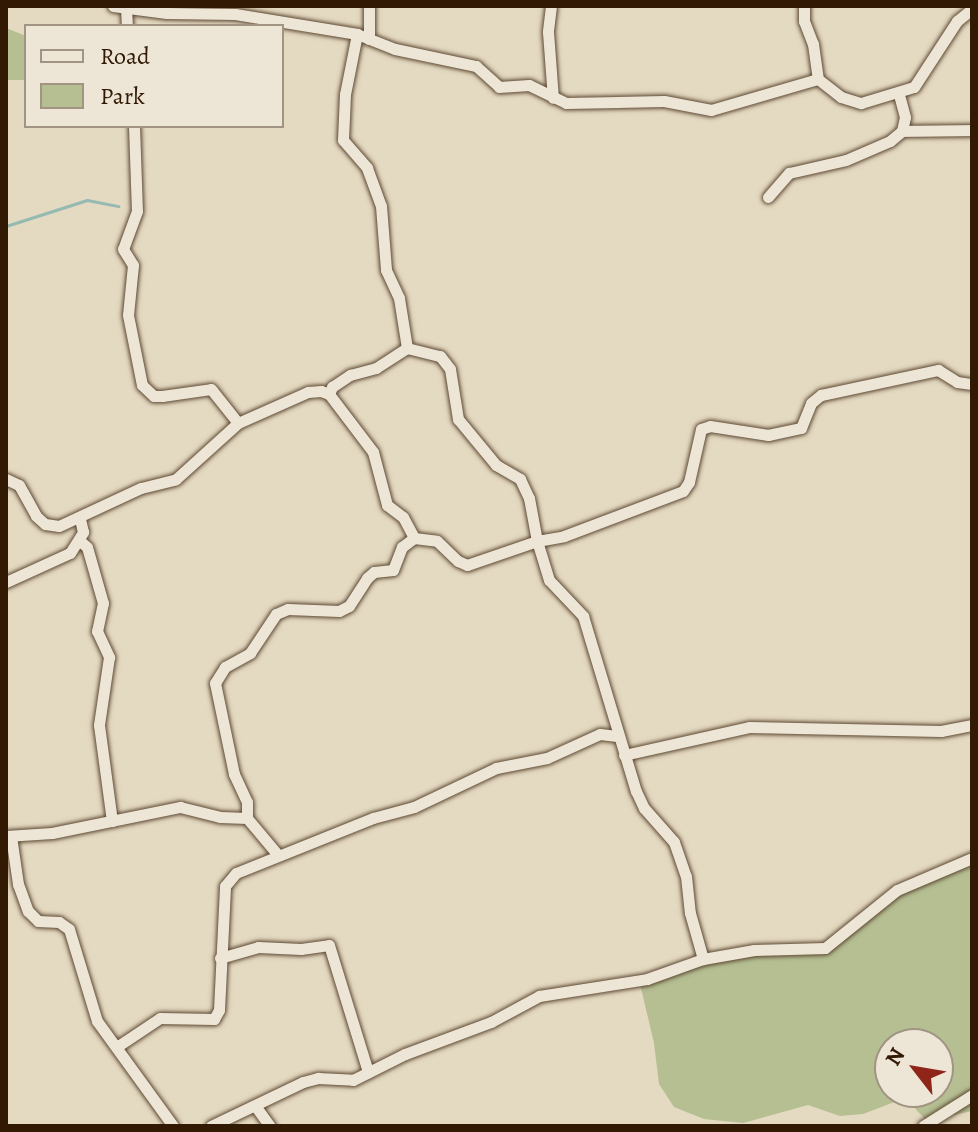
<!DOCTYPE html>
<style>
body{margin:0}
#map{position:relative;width:978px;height:1132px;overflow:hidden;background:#e4d9c1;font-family:Alegreya,serif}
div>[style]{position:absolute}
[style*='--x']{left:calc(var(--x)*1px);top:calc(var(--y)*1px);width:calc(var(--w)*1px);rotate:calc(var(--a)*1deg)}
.green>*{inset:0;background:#b5bf92}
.stream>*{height:3px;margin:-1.5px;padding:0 1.5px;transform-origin:1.5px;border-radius:1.5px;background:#95bab1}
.roads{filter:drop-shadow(0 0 2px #5e4933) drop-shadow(0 0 2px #5e4933)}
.street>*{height:11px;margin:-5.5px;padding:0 5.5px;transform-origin:5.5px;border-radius:5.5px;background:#ede6d7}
span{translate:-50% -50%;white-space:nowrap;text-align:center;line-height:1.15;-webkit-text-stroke:7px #ede6d7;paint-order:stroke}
.frame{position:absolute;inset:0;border:8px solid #311904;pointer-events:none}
.legend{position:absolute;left:24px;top:24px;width:260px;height:104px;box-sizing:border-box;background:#ede6d7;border:2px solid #a29483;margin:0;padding:10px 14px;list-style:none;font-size:24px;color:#311904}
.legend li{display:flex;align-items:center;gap:16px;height:40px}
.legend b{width:40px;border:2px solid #a29483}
.north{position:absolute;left:874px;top:1028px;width:80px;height:80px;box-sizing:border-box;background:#ede6d7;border:2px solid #a29483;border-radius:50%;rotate:301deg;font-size:22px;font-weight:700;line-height:32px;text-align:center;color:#311904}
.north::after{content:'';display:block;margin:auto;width:28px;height:36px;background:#8f2418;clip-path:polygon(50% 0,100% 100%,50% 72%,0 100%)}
</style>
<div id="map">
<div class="green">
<i style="clip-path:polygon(6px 28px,26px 36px,26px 80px,6px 80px)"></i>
<i style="clip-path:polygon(evenodd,972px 863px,972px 1111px,927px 1121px,905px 1098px,863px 1114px,840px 1116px,808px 1105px,743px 1123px,704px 1119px,674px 1107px,659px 1084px,654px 1043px,640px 984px,715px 962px,755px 956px,823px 955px,904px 891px,972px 863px,890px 1044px,938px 1044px,938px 1092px,890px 1092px,890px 1044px)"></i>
</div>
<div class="stream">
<i style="--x:6;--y:226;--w:85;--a:-17.8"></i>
<i style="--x:87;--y:200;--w:32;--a:11"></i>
</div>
<div class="roads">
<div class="street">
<i style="--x:113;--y:6;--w:54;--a:7.4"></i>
<i style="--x:167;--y:13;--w:68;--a:0.8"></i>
<i style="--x:235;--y:14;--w:124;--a:9.3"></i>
<i style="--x:357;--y:34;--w:41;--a:21.5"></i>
<i style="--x:395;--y:49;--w:83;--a:11.9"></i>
<i style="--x:476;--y:66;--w:31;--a:42"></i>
<i style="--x:499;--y:87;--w:30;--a:-4"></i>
<i style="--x:529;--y:85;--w:41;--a:25.9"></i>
<i style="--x:566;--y:103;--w:98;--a:-1.2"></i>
<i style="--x:664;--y:101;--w:48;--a:10.8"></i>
<i style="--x:711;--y:110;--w:111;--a:-16.2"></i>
<i style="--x:369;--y:6;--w:33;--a:90"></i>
<i style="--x:551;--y:6;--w:26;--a:97"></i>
<i style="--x:548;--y:32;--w:66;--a:85.7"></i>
<i style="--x:804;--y:6;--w:15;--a:90"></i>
<i style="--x:804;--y:21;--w:25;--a:69"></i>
<i style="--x:813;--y:44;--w:35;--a:82"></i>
<i style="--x:818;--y:79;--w:29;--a:38"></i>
<i style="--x:841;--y:97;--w:21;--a:17"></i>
<i style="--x:861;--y:103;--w:55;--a:-16.8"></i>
<i style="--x:914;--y:87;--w:79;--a:-56.9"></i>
<i style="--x:957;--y:21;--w:19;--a:-39"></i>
<i style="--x:126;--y:8;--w:18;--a:87"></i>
<i style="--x:357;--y:34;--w:61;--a:101.3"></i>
<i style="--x:345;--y:94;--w:46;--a:92.5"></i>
<i style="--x:343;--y:140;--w:37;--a:49"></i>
<i style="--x:367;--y:168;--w:40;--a:69.8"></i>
<i style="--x:381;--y:206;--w:64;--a:85.5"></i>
<i style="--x:386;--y:270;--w:31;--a:65"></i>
<i style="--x:399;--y:298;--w:51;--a:80.9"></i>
<i style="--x:134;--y:126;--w:85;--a:88"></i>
<i style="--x:137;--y:211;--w:40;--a:110.2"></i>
<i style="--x:123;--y:249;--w:19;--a:58"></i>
<i style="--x:133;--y:265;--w:50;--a:95.7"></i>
<i style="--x:128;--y:315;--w:71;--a:78.7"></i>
<i style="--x:142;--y:385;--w:16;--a:43"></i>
<i style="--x:154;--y:396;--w:8;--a:0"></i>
<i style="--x:162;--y:396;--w:49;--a:-8.1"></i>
<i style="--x:211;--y:389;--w:43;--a:51.5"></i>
<i style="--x:902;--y:131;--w:70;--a:-0.8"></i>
<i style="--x:768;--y:197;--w:32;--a:-49"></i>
<i style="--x:789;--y:173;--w:58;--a:-12.8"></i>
<i style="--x:846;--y:160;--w:48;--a:-23.4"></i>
<i style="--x:890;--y:141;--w:16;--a:-40"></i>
<i style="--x:902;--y:131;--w:14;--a:-78"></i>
<i style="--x:905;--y:117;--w:24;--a:-105"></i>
<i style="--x:329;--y:394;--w:8;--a:-67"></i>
<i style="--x:332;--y:387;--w:22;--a:-34"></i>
<i style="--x:350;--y:375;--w:27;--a:-15"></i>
<i style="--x:376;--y:368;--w:37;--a:-33"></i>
<i style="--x:407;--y:348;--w:34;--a:14"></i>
<i style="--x:440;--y:356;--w:16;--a:52"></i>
<i style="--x:450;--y:369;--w:51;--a:80.9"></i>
<i style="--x:458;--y:419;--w:60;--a:50.4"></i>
<i style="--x:496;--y:465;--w:28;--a:30"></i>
<i style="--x:520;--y:479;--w:21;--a:65"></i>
<i style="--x:529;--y:498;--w:44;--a:79.5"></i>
<i style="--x:537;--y:541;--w:41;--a:72.9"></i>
<i style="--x:549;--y:580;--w:50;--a:46.6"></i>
<i style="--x:583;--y:616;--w:183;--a:73.2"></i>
<i style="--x:636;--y:791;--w:19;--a:65"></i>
<i style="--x:644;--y:808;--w:45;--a:48.6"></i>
<i style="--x:674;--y:842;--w:36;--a:71"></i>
<i style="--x:686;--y:876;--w:37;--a:84"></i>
<i style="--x:690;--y:913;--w:48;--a:74.2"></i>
<i style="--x:6;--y:479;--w:14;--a:25"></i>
<i style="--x:19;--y:485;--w:35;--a:61"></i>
<i style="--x:36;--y:516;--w:12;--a:42"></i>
<i style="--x:45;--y:524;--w:14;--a:8"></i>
<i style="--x:59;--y:526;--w:90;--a:-24.9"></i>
<i style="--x:141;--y:488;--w:36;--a:-14"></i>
<i style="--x:176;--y:479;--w:84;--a:-42.1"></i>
<i style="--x:238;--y:423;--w:77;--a:-23.9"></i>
<i style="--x:308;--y:392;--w:13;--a:-4"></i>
<i style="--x:321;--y:391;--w:9;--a:21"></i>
<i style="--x:329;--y:394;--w:73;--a:52.8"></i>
<i style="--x:373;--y:452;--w:55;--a:75.2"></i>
<i style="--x:387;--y:505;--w:20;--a:37"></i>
<i style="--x:403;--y:517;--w:24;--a:62"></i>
<i style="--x:80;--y:541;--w:9;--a:41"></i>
<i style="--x:87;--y:547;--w:58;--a:74.1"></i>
<i style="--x:103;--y:603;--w:29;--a:102"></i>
<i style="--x:97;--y:631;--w:29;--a:65"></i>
<i style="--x:109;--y:657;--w:69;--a:98.4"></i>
<i style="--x:99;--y:725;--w:97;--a:82.3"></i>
<i style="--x:6;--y:582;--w:70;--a:-24.4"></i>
<i style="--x:70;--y:553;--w:25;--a:-58"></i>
<i style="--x:83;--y:532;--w:13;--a:-103"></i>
<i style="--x:624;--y:755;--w:128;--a:-12.6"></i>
<i style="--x:749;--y:727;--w:192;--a:1.2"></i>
<i style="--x:941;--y:731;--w:32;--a:-11"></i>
<i style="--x:6;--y:836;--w:46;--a:-3.7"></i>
<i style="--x:52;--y:833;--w:131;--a:-11.5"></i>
<i style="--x:180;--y:807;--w:41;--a:14"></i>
<i style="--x:220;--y:817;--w:27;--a:2"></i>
<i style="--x:11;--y:836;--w:49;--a:81.7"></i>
<i style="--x:18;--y:884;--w:29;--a:70"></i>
<i style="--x:28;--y:911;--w:14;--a:45"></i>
<i style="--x:38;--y:921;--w:21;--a:3"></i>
<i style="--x:59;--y:922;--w:12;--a:35"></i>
<i style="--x:69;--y:929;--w:96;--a:73.1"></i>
<i style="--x:97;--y:1021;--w:130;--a:54.1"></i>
<i style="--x:278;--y:855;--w:48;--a:-130"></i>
<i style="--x:247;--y:818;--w:16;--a:-90"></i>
<i style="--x:247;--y:802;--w:31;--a:-115"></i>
<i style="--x:234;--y:774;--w:93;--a:-101.8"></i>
<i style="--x:215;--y:683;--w:19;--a:-58"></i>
<i style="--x:225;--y:667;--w:29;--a:-29"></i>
<i style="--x:250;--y:653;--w:47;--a:-56.3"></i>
<i style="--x:276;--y:614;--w:13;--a:-23"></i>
<i style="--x:288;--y:609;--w:51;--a:2.2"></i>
<i style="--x:339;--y:611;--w:11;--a:-27"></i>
<i style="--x:349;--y:606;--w:33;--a:-57"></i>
<i style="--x:367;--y:578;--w:9;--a:-41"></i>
<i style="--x:374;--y:572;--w:19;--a:-6"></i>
<i style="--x:393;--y:570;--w:25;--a:-69"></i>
<i style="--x:402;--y:547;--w:15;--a:-37"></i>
<i style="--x:414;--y:538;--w:23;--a:7"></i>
<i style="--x:437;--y:541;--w:29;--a:44"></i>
<i style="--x:458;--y:561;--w:10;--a:24"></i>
<i style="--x:467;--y:565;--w:74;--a:-18.9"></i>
<i style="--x:537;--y:541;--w:27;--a:-10"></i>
<i style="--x:564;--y:536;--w:127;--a:-20.7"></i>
<i style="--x:683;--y:491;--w:11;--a:-56"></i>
<i style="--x:689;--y:482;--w:54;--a:-77.2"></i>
<i style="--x:701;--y:429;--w:9;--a:-18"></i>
<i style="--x:710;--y:426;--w:59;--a:8.8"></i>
<i style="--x:768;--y:435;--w:34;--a:-12"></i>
<i style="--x:801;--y:428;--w:27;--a:-68"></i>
<i style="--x:811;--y:403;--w:13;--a:-39"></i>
<i style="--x:821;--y:395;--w:120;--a:-12.1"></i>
<i style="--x:938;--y:370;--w:22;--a:32"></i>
<i style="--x:957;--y:382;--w:15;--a:8"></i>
<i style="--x:220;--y:958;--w:40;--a:-16"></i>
<i style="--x:258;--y:947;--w:43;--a:2.7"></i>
<i style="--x:301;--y:949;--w:28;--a:-8"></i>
<i style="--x:329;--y:945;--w:133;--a:72.9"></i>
<i style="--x:118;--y:1046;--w:50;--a:-33.7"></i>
<i style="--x:160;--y:1018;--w:54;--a:1.1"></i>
<i style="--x:214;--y:1019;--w:10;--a:-61"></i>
<i style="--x:219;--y:1010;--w:124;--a:-87.2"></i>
<i style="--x:225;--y:886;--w:17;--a:-50"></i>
<i style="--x:236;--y:873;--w:148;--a:-21.9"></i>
<i style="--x:373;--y:818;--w:42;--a:-15"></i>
<i style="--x:414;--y:807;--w:91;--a:-25.4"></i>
<i style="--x:496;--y:768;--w:52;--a:-11.1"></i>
<i style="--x:547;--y:758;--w:58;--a:-24.4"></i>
<i style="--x:600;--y:734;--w:17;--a:7"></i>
<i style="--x:256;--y:1107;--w:24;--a:54"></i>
<i style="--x:211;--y:1126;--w:102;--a:-25.6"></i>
<i style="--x:303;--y:1082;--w:16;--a:-15"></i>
<i style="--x:318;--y:1078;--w:35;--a:3"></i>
<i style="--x:353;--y:1080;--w:58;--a:-26.6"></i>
<i style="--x:405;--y:1054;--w:92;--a:-20.4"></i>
<i style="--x:491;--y:1022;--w:55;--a:-28.4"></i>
<i style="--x:539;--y:996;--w:109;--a:-8.9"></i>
<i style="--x:647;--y:979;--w:59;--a:-19.7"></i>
<i style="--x:703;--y:959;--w:52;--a:-10"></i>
<i style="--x:754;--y:950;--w:71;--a:-1.6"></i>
<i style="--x:825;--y:948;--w:92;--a:-38.9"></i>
<i style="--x:897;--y:890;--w:82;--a:-23.1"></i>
<i style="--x:923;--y:1126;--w:58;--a:-32.3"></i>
</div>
</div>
<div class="frame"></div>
<ul class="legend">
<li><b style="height:10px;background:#ede6d7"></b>Road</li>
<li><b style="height:22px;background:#b5bf92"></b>Park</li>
</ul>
<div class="north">N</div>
</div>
